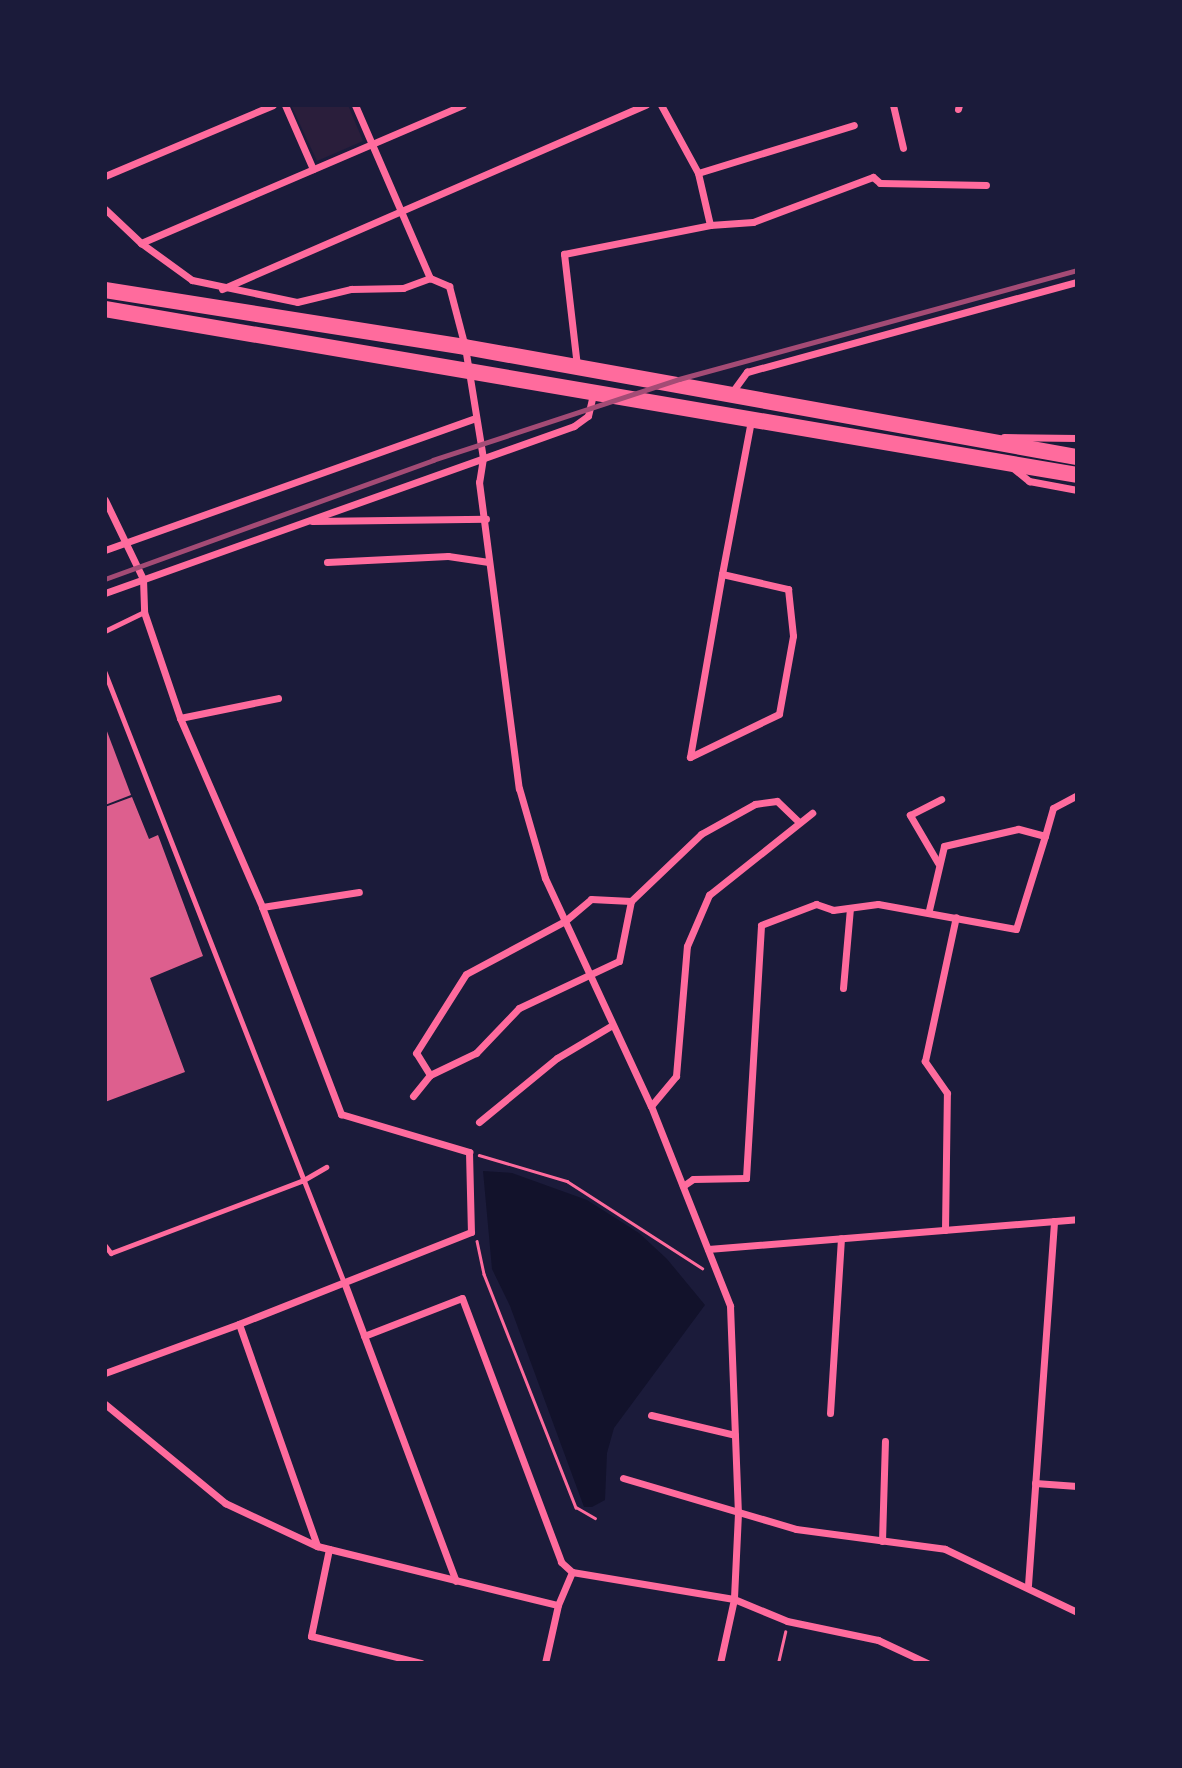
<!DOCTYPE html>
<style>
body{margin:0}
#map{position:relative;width:1182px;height:1768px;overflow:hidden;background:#1b1b3a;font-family:"Source Serif 4",serif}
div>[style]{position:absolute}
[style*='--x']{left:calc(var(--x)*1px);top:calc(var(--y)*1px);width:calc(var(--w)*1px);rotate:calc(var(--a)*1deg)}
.green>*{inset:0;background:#2a1e3b}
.water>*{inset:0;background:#12122b}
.building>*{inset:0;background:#dd5f8e}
.path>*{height:2.5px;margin:-1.25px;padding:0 1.25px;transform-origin:1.25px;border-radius:1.25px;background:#ff6b9d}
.service>*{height:4.5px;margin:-2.25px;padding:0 2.25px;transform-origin:2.25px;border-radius:2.25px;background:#ff6b9d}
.minor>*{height:7px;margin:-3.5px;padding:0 3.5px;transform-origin:3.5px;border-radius:3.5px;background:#ff6b9d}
.trunk>*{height:16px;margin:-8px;padding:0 8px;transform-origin:8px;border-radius:8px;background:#ff6b9d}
.rail>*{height:4.5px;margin:-2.25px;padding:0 2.25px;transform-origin:2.25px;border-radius:2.25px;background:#a44b75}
span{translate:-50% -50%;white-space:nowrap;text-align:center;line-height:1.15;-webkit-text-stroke:5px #1b1b3a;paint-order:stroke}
.frame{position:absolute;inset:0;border:107px solid #1b1b3a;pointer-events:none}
</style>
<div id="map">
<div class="green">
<i style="clip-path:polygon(291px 105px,348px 105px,363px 141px,317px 161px)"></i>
</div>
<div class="water">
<i style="clip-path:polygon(483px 1171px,512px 1173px,587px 1200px,639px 1233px,667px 1259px,705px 1305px,614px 1428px,607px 1453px,605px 1500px,592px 1507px,584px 1507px,510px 1306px,492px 1269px)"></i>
</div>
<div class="building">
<i style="clip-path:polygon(105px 726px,131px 795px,105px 805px)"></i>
<i style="clip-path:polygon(132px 797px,149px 839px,158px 835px,203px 956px,150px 978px,185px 1072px,105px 1102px,105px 807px)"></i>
</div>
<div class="path">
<i style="--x:479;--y:1155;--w:92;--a:16.5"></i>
<i style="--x:567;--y:1181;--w:161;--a:32.8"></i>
<i style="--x:477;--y:1241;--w:34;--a:78"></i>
<i style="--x:484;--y:1274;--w:251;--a:68.5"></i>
<i style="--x:576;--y:1507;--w:22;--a:30"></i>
<i style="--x:778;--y:1663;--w:32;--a:-77"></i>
</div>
<div class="service">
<i style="--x:105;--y:631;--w:43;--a:-26"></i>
<i style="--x:105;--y:672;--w:655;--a:68.6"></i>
<i style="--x:105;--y:1245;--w:10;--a:53"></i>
<i style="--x:111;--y:1253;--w:204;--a:-20.7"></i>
<i style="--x:302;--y:1181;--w:28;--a:-30"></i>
</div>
<div class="minor">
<i style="--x:285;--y:105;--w:70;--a:66.4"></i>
<i style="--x:355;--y:105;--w:189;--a:66.6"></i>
<i style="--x:430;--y:278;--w:21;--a:23"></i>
<i style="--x:449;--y:286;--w:63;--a:75.3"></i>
<i style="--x:465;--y:347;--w:112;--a:80.8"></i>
<i style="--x:483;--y:458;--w:24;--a:99"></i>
<i style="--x:479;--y:482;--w:309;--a:82.6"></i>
<i style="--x:519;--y:788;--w:94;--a:73.9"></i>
<i style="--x:545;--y:878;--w:251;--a:65.1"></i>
<i style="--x:651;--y:1106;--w:215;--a:68.4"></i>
<i style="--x:730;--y:1306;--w:207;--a:87.8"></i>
<i style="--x:738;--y:1513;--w:86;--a:92.7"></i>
<i style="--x:734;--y:1599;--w:66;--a:102.3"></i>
<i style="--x:661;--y:105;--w:77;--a:61.4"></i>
<i style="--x:698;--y:173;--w:163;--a:-17.1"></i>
<i style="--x:893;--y:105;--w:44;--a:76.9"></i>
<i style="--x:958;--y:109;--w:4;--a:-76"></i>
<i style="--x:698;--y:173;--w:53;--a:77"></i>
<i style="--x:710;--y:225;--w:43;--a:-4"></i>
<i style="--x:753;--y:222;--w:128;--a:-20.6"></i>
<i style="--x:873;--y:177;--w:9;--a:41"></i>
<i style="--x:880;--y:183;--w:106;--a:1.1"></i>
<i style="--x:105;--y:176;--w:182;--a:-22.9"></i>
<i style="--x:105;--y:209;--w:50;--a:43.4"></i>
<i style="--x:141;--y:243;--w:350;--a:-23.2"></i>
<i style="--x:141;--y:243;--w:63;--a:36"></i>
<i style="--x:192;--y:280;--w:107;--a:11.8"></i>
<i style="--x:297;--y:302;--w:56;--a:-13.5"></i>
<i style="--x:351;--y:289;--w:52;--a:-1.1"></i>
<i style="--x:403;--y:288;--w:29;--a:-20"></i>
<i style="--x:222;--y:289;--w:462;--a:-23.5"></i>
<i style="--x:577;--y:366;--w:113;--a:-96.6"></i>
<i style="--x:564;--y:254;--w:149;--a:-11.2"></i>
<i style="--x:730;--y:395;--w:29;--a:-54"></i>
<i style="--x:747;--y:372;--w:342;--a:-15.3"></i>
<i style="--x:1004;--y:437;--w:73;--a:0.8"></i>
<i style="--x:1013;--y:468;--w:21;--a:39"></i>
<i style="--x:1029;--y:481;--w:49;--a:10.6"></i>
<i style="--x:105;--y:500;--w:88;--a:64.3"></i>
<i style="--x:143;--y:579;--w:33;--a:88"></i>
<i style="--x:144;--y:612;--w:112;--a:71.2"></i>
<i style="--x:180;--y:718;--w:206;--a:66.5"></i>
<i style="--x:262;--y:907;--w:222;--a:69.1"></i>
<i style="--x:341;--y:1114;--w:134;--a:16.5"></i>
<i style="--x:469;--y:1152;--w:80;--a:88.6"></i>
<i style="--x:471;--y:1232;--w:250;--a:158.4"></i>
<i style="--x:312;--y:521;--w:174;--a:-0.7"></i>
<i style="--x:105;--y:550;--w:393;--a:-19.6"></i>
<i style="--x:327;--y:562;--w:121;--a:-2.8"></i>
<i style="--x:448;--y:556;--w:41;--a:8.3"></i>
<i style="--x:722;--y:574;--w:68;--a:12.8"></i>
<i style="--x:788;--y:589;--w:47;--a:83.9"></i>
<i style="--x:793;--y:636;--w:79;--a:100.2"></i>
<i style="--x:779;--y:714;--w:99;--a:154.2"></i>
<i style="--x:690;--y:757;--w:186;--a:-80.1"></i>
<i style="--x:722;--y:574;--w:157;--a:-79.3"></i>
<i style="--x:105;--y:593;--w:498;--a:-19.6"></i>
<i style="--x:574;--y:426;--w:17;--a:-36"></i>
<i style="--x:588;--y:416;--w:23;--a:-77"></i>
<i style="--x:180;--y:718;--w:100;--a:-11.5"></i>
<i style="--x:1045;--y:836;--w:29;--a:-74"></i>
<i style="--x:1053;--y:808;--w:27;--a:-28"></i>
<i style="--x:938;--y:863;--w:56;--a:-120.3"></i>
<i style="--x:910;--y:815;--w:35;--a:-27"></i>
<i style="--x:262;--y:907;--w:98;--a:-8.8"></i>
<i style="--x:843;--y:988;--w:80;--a:-85"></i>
<i style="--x:430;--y:1075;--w:26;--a:-122"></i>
<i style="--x:416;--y:1053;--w:93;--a:-57.7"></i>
<i style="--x:466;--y:974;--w:112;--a:-28.2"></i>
<i style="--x:565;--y:921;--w:34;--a:-40"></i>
<i style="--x:591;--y:899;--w:40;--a:2.9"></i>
<i style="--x:631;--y:901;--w:97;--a:-43.7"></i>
<i style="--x:701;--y:834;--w:62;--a:-29.1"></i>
<i style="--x:755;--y:804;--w:22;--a:-8"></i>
<i style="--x:777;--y:801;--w:30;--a:44"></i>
<i style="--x:413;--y:1096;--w:27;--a:-51"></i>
<i style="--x:430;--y:1075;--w:51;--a:-25.6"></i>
<i style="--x:476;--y:1053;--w:62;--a:-46.3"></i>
<i style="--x:519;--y:1008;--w:110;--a:-25.2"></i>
<i style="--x:619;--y:961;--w:61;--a:-78.7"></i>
<i style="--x:651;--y:1106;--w:39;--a:-50"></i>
<i style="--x:676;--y:1076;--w:130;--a:-85.2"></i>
<i style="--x:687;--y:946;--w:56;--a:-66.7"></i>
<i style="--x:709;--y:895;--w:132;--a:-38.5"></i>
<i style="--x:479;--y:1122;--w:101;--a:-39.4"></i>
<i style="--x:557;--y:1058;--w:63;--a:-30.7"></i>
<i style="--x:683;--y:1186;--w:12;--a:-35"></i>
<i style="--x:693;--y:1179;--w:53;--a:-1.1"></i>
<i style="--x:746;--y:1178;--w:253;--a:-86.6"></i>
<i style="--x:761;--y:925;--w:59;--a:-20.9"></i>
<i style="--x:816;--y:904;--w:18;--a:19"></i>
<i style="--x:833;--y:910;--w:45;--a:-7.6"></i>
<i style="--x:878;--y:904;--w:140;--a:10.3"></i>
<i style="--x:1016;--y:929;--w:97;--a:-72.7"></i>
<i style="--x:1045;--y:836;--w:28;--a:-165"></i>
<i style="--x:1018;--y:829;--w:76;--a:167.1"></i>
<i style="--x:944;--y:846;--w:66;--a:103.2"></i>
<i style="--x:945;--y:1230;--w:137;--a:-89.2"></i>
<i style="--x:947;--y:1093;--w:39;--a:-125"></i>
<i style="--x:925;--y:1061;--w:147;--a:-77.9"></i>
<i style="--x:708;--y:1249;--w:370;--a:-4.6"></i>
<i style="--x:344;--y:1282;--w:319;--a:69.5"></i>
<i style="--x:364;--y:1336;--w:105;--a:-21.2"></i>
<i style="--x:462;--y:1298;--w:282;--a:69.4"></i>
<i style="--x:561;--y:1562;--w:15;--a:42"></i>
<i style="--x:572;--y:1572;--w:164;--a:9.5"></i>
<i style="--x:734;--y:1599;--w:57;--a:22.5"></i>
<i style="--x:787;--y:1621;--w:93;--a:11.8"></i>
<i style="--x:878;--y:1640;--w:54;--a:25.1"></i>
<i style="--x:105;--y:1373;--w:143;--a:-20.1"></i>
<i style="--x:239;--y:1324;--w:235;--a:70.6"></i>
<i style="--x:317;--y:1546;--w:248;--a:13.8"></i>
<i style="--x:558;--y:1605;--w:59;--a:102.6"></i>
<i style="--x:105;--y:1404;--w:156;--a:39.5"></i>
<i style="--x:225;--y:1503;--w:102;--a:25.1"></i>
<i style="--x:830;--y:1413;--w:175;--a:-86.4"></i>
<i style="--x:651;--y:1415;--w:86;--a:13.4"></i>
<i style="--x:623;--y:1478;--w:180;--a:16.4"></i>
<i style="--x:796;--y:1529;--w:150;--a:7.6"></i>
<i style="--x:945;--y:1549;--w:146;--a:25.5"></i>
<i style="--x:1035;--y:1483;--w:42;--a:4.1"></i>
<i style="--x:882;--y:1541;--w:100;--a:-88.3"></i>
<i style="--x:329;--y:1549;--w:89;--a:101.7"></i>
<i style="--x:311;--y:1636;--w:113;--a:13.8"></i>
<i style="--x:1028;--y:1585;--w:365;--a:-85.9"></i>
<i style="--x:558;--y:1605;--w:36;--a:-67"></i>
</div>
<div class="trunk">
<i style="--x:105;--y:290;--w:364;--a:9"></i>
<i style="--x:465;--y:347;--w:622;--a:10.19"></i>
<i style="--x:105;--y:309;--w:986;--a:9.69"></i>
</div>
<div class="rail">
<i style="--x:105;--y:579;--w:349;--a:-19.9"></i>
<i style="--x:433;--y:460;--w:259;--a:-18.2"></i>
<i style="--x:679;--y:379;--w:413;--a:-15.3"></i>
</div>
<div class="frame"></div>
</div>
